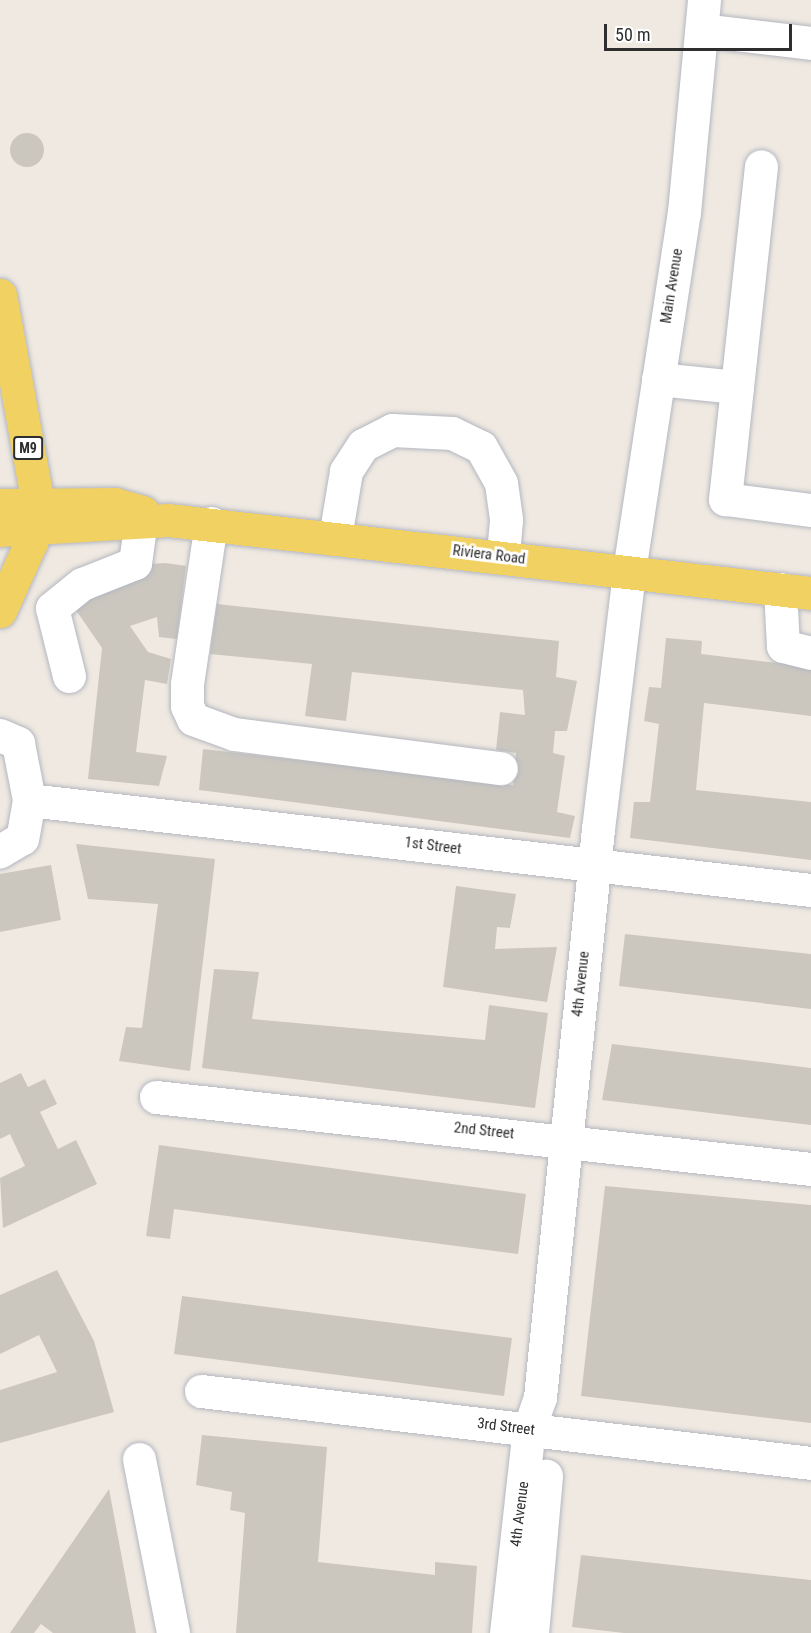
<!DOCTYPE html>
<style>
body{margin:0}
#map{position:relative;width:811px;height:1633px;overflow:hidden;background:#efe9e1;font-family:"Roboto Condensed",sans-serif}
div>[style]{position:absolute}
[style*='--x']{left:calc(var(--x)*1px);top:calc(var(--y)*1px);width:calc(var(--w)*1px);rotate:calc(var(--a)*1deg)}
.building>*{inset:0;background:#cbc7bf}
.round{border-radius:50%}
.roads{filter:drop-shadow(0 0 2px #b4b7c1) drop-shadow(0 0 2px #b4b7c1)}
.minor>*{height:33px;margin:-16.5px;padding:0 16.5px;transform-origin:16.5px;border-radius:16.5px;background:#fff}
.major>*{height:33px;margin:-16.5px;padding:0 16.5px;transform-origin:16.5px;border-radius:16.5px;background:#f2d163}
span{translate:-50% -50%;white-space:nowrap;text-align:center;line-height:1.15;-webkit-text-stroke:6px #fff;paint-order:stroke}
.shield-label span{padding:2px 4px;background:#fff;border:2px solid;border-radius:4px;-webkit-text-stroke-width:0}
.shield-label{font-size:14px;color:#2e2e2e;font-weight:700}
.street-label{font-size:15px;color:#2e2e2e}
.scale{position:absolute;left:604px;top:24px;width:188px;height:27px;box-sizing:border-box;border:3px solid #2e2e2e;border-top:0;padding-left:8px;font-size:18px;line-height:21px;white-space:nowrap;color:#2e2e2e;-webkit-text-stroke:4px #fff;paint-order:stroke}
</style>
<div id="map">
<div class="building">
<i class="round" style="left:10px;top:133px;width:34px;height:34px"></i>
<i style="clip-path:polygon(166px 563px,186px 566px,177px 639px,159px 637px,157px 617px,130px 626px,148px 652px,171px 659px,167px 684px,145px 680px,136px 752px,167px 756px,159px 786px,88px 779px,102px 648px,69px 600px,148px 564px)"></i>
<i style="clip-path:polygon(217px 604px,559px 641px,556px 677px,577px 681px,567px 731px,555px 731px,553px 753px,565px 756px,557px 812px,575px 816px,570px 838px,199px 790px,203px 749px,513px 785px,516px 753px,496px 750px,500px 712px,525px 715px,523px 690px,352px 672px,346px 721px,305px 716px,312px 664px,210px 654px)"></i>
<i style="clip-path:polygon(666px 638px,702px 641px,701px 654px,811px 667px,811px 716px,704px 703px,696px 790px,811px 802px,811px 860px,630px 838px,634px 802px,650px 802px,659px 724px,644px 721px,649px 687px,661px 688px)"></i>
<i style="clip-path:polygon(76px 844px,215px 859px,190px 1071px,119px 1061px,126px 1027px,142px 1028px,158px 904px,88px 899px)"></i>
<i style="clip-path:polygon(51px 865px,61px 920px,0 932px,0 874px)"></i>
<i style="clip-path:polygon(456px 886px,516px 894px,510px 928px,497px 927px,495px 949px,557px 947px,547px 1002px,443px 987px)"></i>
<i style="clip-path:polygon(625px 934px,811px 954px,811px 1009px,619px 986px)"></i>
<i style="clip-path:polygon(214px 969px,259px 972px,252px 1019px,485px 1040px,489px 1005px,548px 1013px,535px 1108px,202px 1068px)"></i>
<i style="clip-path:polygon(612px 1044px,811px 1068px,811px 1125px,602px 1100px)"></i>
<i style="clip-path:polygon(21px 1073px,28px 1087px,45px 1079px,57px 1104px,40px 1112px,58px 1149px,76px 1140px,97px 1184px,3px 1228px,0 1178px,25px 1166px,10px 1134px,0 1139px,0 1083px)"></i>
<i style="clip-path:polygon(159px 1145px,526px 1194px,518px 1254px,174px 1209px,170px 1239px,146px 1236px)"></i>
<i style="clip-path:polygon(605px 1186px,811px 1205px,811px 1423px,581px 1396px)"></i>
<i style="clip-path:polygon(57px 1270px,94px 1341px,114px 1412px,0 1443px,0 1390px,57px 1372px,39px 1335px,0 1354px,0 1295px)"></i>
<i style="clip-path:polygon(182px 1296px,512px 1338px,504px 1396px,174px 1354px)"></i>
<i style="clip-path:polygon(202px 1435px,327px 1447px,318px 1562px,435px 1575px,435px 1562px,477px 1566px,472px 1633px,236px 1633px,245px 1513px,230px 1510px,232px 1492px,196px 1485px)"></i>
<i style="clip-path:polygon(109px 1489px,136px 1633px,53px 1633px,41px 1624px,34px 1633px,10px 1633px)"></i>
<i style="clip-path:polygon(581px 1555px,811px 1580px,811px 1633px,624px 1633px,572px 1627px)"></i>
</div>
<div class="roads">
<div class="minor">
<i style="--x:702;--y:30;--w:110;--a:6.8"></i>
<i style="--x:658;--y:379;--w:79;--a:5.8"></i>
<i style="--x:737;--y:387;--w:113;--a:96.1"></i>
<i style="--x:725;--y:499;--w:87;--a:7.3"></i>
<i style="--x:737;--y:387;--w:222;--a:-83.8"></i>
<i style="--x:211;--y:523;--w:163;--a:98.5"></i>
<i style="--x:187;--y:684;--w:22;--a:90"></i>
<i style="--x:187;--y:706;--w:14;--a:65"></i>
<i style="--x:193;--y:719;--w:44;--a:20.1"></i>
<i style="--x:234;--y:734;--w:269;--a:7.3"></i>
<i style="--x:335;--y:537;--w:67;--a:-80.5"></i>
<i style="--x:346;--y:471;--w:31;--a:-57"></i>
<i style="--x:363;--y:445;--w:33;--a:-27"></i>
<i style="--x:392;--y:430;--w:60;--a:2.9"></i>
<i style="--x:452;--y:433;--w:32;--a:26"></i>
<i style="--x:481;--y:447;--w:41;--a:60.9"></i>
<i style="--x:501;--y:483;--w:37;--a:82"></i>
<i style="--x:506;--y:520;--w:37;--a:95"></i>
<i style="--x:780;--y:589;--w:57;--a:87"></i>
<i style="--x:783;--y:646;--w:29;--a:14"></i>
<i style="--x:69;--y:676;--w:70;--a:-104"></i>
<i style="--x:52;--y:608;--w:38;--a:-39"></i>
<i style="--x:82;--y:584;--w:57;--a:-21.6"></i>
<i style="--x:135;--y:563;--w:51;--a:-82.2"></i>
<i style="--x:0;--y:735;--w:20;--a:24"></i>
<i style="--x:18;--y:743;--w:58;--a:79.1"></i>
<i style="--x:29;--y:800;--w:39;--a:100"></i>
<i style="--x:22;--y:838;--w:26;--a:149"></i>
<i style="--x:29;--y:800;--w:787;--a:6.57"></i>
<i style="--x:156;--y:1097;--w:659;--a:6.27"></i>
<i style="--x:201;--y:1391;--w:614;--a:6.73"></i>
<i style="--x:139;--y:1459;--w:177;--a:78.9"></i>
<i style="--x:506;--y:1633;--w:205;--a:-83.6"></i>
<i style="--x:529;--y:1429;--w:34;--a:-71"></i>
<i style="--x:540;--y:1397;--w:571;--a:-84.17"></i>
<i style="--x:598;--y:829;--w:260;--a:-83.1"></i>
<i style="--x:629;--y:571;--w:363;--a:-81.3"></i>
<i style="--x:684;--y:212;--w:213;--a:-84.6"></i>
<i style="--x:532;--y:1633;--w:158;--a:-84.9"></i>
</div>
<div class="major">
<i style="--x:0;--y:295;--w:212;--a:79.7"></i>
<i style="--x:38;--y:504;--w:39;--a:100"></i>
<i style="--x:31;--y:542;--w:76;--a:114.2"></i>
<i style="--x:0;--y:505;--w:115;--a:-0.5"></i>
<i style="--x:115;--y:504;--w:29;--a:16"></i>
<i style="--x:0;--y:530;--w:168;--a:-3.4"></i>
<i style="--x:168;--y:520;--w:647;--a:6.48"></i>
</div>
</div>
<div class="shield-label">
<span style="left:28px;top:448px">M9</span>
</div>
<div class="street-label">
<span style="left:672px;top:286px;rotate:-81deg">Main Avenue</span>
<span style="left:489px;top:555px;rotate:7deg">Riviera Road</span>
<span style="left:433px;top:846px;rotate:7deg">1st Street</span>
<span style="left:581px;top:984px;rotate:-84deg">4th Avenue</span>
<span style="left:484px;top:1131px;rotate:6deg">2nd Street</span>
<span style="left:506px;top:1427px;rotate:7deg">3rd Street</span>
<span style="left:520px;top:1514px;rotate:-83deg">4th Avenue</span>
</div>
<div class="scale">50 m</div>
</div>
